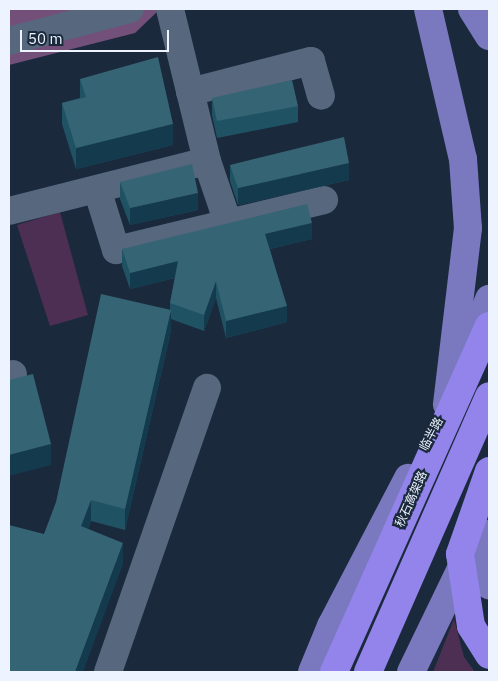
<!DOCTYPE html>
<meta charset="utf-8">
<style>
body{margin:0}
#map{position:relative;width:498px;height:681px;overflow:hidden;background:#1b293c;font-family:"IBM Plex Sans","Noto Sans SC",sans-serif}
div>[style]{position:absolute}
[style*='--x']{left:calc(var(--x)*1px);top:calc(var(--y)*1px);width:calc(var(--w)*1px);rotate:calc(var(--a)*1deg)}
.green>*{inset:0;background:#4e2f54}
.forest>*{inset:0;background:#73507a}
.minor>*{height:28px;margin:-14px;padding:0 14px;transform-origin:14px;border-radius:14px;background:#57677d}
.major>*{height:28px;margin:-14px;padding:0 14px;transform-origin:14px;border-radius:14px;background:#7a78bf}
.highway>*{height:28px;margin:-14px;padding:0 14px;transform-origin:14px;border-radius:14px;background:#9284eb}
.wall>*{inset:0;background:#1f5364}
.shaded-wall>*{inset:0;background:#143b4d}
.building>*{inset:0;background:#356474}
span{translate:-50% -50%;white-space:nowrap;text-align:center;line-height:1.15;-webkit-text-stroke:4.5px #1b293c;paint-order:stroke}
.street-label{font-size:12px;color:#edf4ff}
.frame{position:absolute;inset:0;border:10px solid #edf4ff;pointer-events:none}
.scale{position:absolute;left:20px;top:30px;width:149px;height:22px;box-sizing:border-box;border:2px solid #edf4ff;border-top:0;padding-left:6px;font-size:15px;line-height:18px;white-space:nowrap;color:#edf4ff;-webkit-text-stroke:4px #1b293c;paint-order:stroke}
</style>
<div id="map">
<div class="green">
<i style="clip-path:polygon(60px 212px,88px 315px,50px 326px,17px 225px)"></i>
<i style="clip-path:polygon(454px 619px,464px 657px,475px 672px,433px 672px)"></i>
</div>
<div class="forest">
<i style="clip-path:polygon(9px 9px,160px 9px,135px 33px,9px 65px)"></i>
</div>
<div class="minor">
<i style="--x:170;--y:9;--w:156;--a:76.3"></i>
<i style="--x:207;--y:161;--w:65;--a:71.3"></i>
<i style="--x:9;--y:41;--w:125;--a:-14.8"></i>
<i style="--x:190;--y:92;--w:125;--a:-14.4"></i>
<i style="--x:311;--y:61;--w:36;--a:74"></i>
<i style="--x:97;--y:189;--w:64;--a:72.7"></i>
<i style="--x:116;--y:250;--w:214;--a:-13.5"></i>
<i style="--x:9;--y:211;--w:204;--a:-14.2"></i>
<i style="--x:9;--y:375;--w:4;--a:-14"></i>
<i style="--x:108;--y:672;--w:301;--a:-70.8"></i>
</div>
<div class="major">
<i style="--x:428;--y:9;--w:154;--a:76.9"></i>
<i style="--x:463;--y:159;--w:69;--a:85.9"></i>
<i style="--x:468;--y:228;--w:178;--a:96.8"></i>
<i style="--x:472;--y:9;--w:32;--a:58"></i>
<i style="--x:469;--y:349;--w:54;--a:-68.2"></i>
<i style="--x:479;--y:531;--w:39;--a:86"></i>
<i style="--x:482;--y:570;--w:17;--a:65"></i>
<i style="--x:312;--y:672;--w:50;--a:-67.6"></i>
<i style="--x:331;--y:626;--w:167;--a:-62.5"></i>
<i style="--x:411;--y:672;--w:131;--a:-64.2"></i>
</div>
<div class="highway">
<i style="--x:489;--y:471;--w:88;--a:109.3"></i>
<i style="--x:460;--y:554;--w:73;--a:81.3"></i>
<i style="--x:471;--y:626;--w:34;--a:58"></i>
<i style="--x:334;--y:672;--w:379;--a:-65.9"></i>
<i style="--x:368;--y:672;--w:301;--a:-66.3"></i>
</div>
<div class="wall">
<i style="clip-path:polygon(80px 79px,173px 145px,76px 169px,62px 124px,62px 103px,80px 98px)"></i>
<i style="clip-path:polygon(212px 98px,298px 106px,298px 122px,217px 138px,212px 115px)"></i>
<i style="clip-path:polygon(230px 165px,349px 180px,238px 205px,230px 181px)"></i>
<i style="clip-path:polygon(120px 182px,198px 210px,130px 225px,120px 199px)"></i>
<i style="clip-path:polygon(312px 239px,270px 249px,287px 322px,226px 338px,216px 298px,204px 331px,171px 319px,171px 331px,125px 530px,91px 521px,88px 529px,123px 564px,44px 534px,170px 310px,170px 303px,175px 278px,130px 289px,122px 266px,122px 249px)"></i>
</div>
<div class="shaded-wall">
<i style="clip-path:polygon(173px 124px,173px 145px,76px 169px,76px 148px)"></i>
<i style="clip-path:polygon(349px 163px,349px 180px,238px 205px,238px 188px)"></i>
<i style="clip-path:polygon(198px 193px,198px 210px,130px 225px,130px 208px)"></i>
<i style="clip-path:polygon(312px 223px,312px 239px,265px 250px,265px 234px)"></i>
<i style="clip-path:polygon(178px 261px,178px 277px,130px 289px,130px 273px)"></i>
<i style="clip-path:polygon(216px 281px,216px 298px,204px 331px,204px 315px)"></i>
<i style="clip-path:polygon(287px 306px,287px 322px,226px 338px,226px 321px)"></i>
<i style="clip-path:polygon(171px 310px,171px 331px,125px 530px,125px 509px)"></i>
<i style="clip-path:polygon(51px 444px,51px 465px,9px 476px,9px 455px)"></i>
<i style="clip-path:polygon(91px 500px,91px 521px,81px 547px,81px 526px)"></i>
<i style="clip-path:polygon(123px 543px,123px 564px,83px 672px,75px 672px)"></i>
</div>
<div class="building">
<i style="clip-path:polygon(158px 57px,173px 124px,76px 148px,62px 103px,86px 97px,80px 79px)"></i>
<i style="clip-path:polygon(292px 80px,298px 106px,217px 121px,212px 98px)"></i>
<i style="clip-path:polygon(344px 137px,349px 163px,238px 188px,230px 165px)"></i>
<i style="clip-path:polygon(192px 164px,198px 193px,130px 208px,120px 182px)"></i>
<i style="clip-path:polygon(307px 204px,312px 223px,265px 234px,287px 306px,226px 321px,216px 281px,204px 315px,170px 303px,178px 261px,130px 273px,122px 249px)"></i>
<i style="clip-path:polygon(101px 294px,171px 310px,125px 509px,91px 500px,81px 526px,123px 543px,75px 672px,9px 672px,9px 525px,44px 534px,56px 502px)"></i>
<i style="clip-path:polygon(33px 374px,51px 444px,9px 455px,9px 380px)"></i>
</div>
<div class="street-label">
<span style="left:431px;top:434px;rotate:-62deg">临半路</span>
<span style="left:411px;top:499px;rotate:-66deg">秋石高架路</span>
</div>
<div class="frame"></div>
<div class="scale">50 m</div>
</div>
